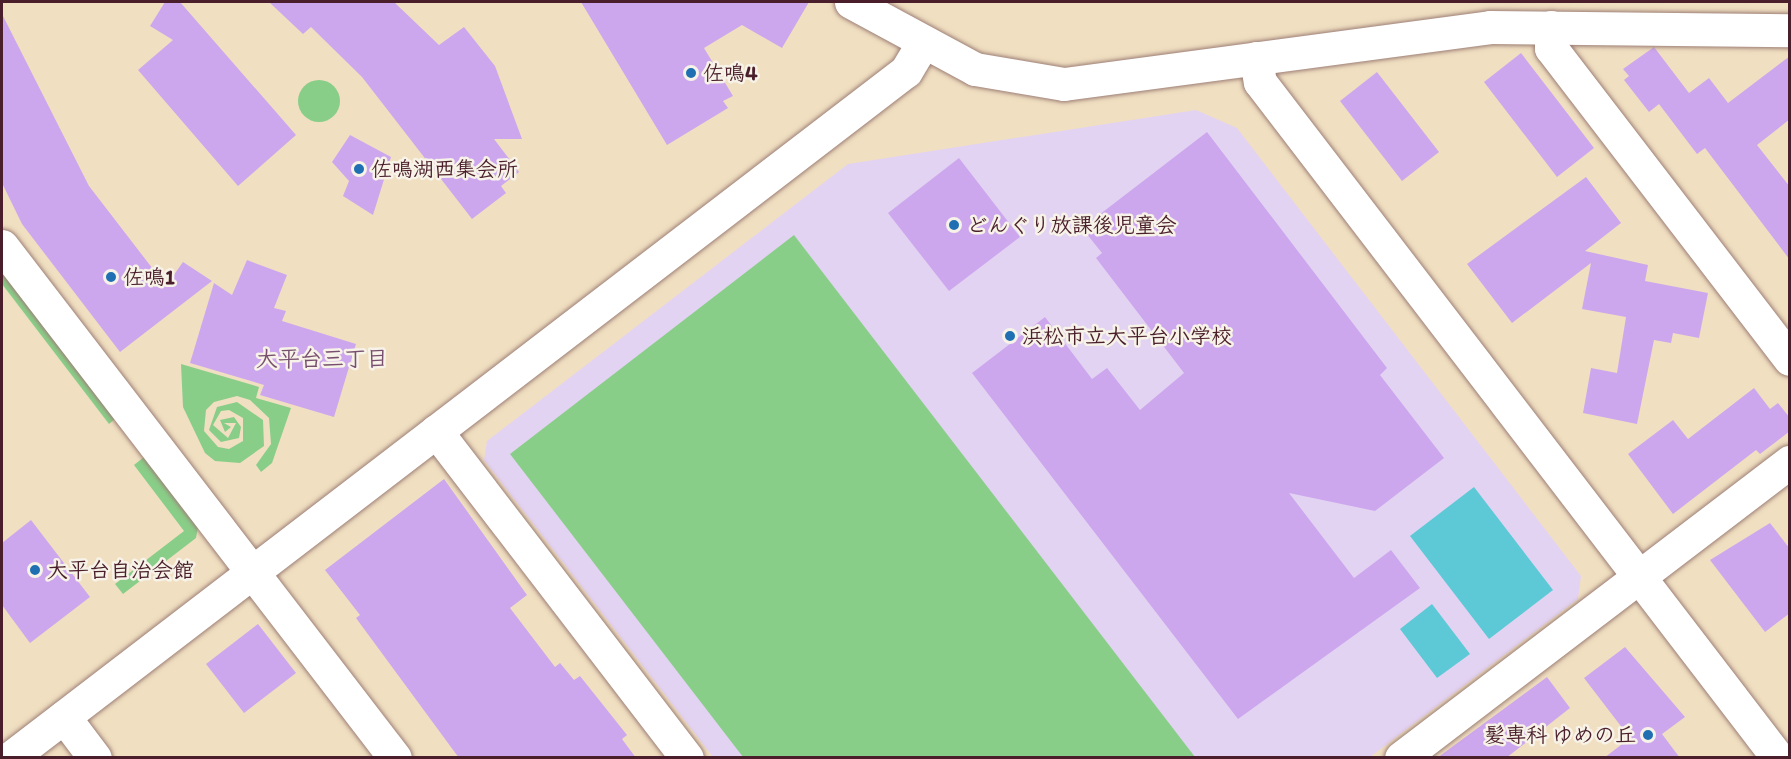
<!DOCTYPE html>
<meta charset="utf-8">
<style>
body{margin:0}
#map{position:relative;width:1791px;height:759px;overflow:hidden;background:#f0dfc1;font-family:Itim,"Klee One",sans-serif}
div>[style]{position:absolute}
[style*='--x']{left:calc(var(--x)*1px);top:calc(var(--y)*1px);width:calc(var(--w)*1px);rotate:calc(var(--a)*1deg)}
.built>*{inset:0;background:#e3d3f2}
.green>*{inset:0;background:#89ce88}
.round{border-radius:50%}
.water>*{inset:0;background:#5dc9d6}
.building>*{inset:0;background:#cda7ee}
.roads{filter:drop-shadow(0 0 2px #9d7f76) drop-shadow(0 0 2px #9d7f76)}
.minor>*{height:33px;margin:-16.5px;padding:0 16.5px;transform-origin:16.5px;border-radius:16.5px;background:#fff}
.tertiary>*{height:33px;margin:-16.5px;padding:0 16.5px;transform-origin:16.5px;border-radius:16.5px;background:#fff}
.dots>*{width:16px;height:16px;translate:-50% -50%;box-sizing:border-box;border:3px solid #f7f3e8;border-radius:50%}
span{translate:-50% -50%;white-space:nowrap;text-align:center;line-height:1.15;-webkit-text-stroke:5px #f7f3e8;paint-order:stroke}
.poi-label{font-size:21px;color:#4a1f2b;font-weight:700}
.left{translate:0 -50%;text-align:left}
.right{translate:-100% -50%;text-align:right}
.neighbourhood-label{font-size:22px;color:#784f6f;font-weight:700}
.frame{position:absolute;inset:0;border:3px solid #4a1f2b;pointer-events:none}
</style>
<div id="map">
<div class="built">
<i style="clip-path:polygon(1196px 110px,1237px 128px,1581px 576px,1578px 599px,1370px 757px,713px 757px,484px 460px,487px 441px,848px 164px)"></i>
</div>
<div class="green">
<i class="round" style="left:298px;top:80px;width:42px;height:42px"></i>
<i style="clip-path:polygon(794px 235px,1195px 757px,743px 757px,510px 454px)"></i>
<i style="clip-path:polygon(2px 271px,115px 419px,109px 424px,2px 284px)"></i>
<i style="clip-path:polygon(181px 364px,259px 387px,256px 398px,291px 408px,272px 463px,261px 472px,256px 465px,271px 444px,269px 418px,250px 400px,237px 396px,214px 402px,206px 410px,204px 431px,218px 447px,229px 449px,243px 441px,243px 418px,229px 410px,221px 411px,213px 425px,228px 438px,236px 423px,224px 423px,231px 427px,225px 432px,220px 420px,234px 417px,241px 427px,239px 438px,221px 442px,209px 430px,217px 407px,237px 402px,263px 420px,264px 446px,240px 463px,215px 461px,205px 453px,183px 407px)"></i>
<i style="clip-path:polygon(144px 457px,198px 527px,196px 538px,123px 594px,115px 584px,184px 531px,134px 465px)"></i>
</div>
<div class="water">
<i style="clip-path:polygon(1474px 487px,1553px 590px,1489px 639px,1410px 536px)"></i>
<i style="clip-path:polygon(1432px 604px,1470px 654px,1437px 678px,1400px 629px)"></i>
</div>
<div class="building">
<i style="clip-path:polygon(165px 2px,180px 2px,296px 135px,238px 186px,138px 70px,173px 40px,150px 26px)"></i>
<i style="clip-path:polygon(269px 2px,394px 2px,439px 45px,464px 27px,495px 66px,522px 139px,494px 139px,519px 172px,501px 186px,506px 193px,472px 219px,362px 77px,311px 27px,303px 34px)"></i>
<i style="clip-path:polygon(581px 2px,809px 2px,782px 48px,742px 25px,704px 48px,733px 96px,723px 101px,728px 108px,667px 145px)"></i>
<i style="clip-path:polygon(2px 14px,89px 186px,166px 286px,183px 262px,212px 281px,120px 352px,22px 224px,2px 183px)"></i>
<i style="clip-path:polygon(1654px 47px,1689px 93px,1709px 78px,1728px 103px,1790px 56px,1790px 119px,1757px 145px,1790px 187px,1790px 260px,1705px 148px,1697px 154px,1659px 104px,1649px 112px,1624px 80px,1629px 76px,1623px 69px)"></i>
<i style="clip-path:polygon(1521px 53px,1594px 148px,1557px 177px,1484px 82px)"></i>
<i style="clip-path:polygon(1377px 72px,1439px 152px,1402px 181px,1340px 101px)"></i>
<i style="clip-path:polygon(1207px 132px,1387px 368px,1380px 375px,1444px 458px,1375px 511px,1289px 493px,1354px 578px,1391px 550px,1420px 588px,1238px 719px,972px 373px,1045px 317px,1092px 379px,1107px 368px,1140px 410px,1184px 373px,1096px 258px,1102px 253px,1082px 228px)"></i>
<i style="clip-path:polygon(350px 135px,391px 157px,373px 215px,343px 196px,349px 181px,332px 162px)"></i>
<i style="clip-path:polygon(959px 158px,1020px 237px,949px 291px,888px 213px)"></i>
<i style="clip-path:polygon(1586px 177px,1621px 223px,1585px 251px,1648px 265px,1645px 281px,1708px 293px,1699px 338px,1673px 333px,1671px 343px,1654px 340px,1637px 424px,1583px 413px,1591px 368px,1617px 373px,1626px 317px,1582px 309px,1591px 263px,1512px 323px,1467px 264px)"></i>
<i style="clip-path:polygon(247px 260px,287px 275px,274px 308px,286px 311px,282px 321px,356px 344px,334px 417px,260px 395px,264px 385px,190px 363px,214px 283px,232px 295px)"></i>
<i style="clip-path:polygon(1754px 388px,1770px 409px,1778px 403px,1790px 418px,1790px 431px,1760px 454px,1756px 450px,1673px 514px,1628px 454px,1673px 420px,1688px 439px)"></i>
<i style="clip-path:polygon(444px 479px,527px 595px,510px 608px,555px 667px,560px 663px,574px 680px,580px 676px,627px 735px,622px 739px,636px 758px,459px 758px,356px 618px,360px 615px,325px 570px)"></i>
<i style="clip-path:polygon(31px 520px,90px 597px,30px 643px,2px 605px,2px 543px)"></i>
<i style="clip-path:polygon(1770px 523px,1790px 549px,1790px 613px,1765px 632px,1710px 560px)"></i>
<i style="clip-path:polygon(258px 624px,296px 673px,244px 713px,206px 664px)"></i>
<i style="clip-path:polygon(1625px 647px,1685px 717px,1662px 734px,1680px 758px,1604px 758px,1630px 738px,1584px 678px)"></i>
<i style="clip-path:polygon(1547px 677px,1570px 708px,1506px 758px,1437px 758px)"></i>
</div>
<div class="roads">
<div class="minor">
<i style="--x:851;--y:2;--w:141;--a:28.4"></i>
<i style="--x:975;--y:69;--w:90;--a:9.6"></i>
<i style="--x:1064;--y:84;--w:430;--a:-7.6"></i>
<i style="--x:1490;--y:27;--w:300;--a:0.6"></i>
<i style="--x:1551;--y:27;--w:21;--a:90"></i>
<i style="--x:1551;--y:48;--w:392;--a:52.5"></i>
<i style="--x:2;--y:246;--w:645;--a:52.49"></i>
<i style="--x:436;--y:431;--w:412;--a:52.5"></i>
<i style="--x:64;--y:717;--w:51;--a:52.9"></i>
<i style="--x:10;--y:758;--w:1129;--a:-37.48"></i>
<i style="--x:906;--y:71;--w:33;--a:-59"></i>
<i style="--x:1401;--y:758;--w:489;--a:-37.3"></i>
</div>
<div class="tertiary">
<i style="--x:1256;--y:58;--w:24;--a:81"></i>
<i style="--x:1260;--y:82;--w:852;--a:52.54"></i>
</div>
</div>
<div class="dots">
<i style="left:691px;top:73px;background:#1f6fb2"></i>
<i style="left:359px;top:169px;background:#1f6fb2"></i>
<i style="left:954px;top:225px;background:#1f6fb2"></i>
<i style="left:111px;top:277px;background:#1f6fb2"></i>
<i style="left:1010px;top:336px;background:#1f6fb2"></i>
<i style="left:35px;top:570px;background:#1f6fb2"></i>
<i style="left:1648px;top:735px;background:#1f6fb2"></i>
</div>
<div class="poi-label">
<span class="left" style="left:703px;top:73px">佐鳴4</span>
<span class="left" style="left:371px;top:169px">佐鳴湖西集会所</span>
<span class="left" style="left:966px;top:225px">どんぐり放課後児童会</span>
<span class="left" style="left:123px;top:277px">佐鳴1</span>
<span class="left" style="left:1022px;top:336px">浜松市立大平台小学校</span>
<span class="left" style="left:47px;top:570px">大平台自治会館</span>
<span class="right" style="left:1636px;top:735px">髪専科 ゆめの丘</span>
</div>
<div class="neighbourhood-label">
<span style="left:322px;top:359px">大平台三丁目</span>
</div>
<div class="frame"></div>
</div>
